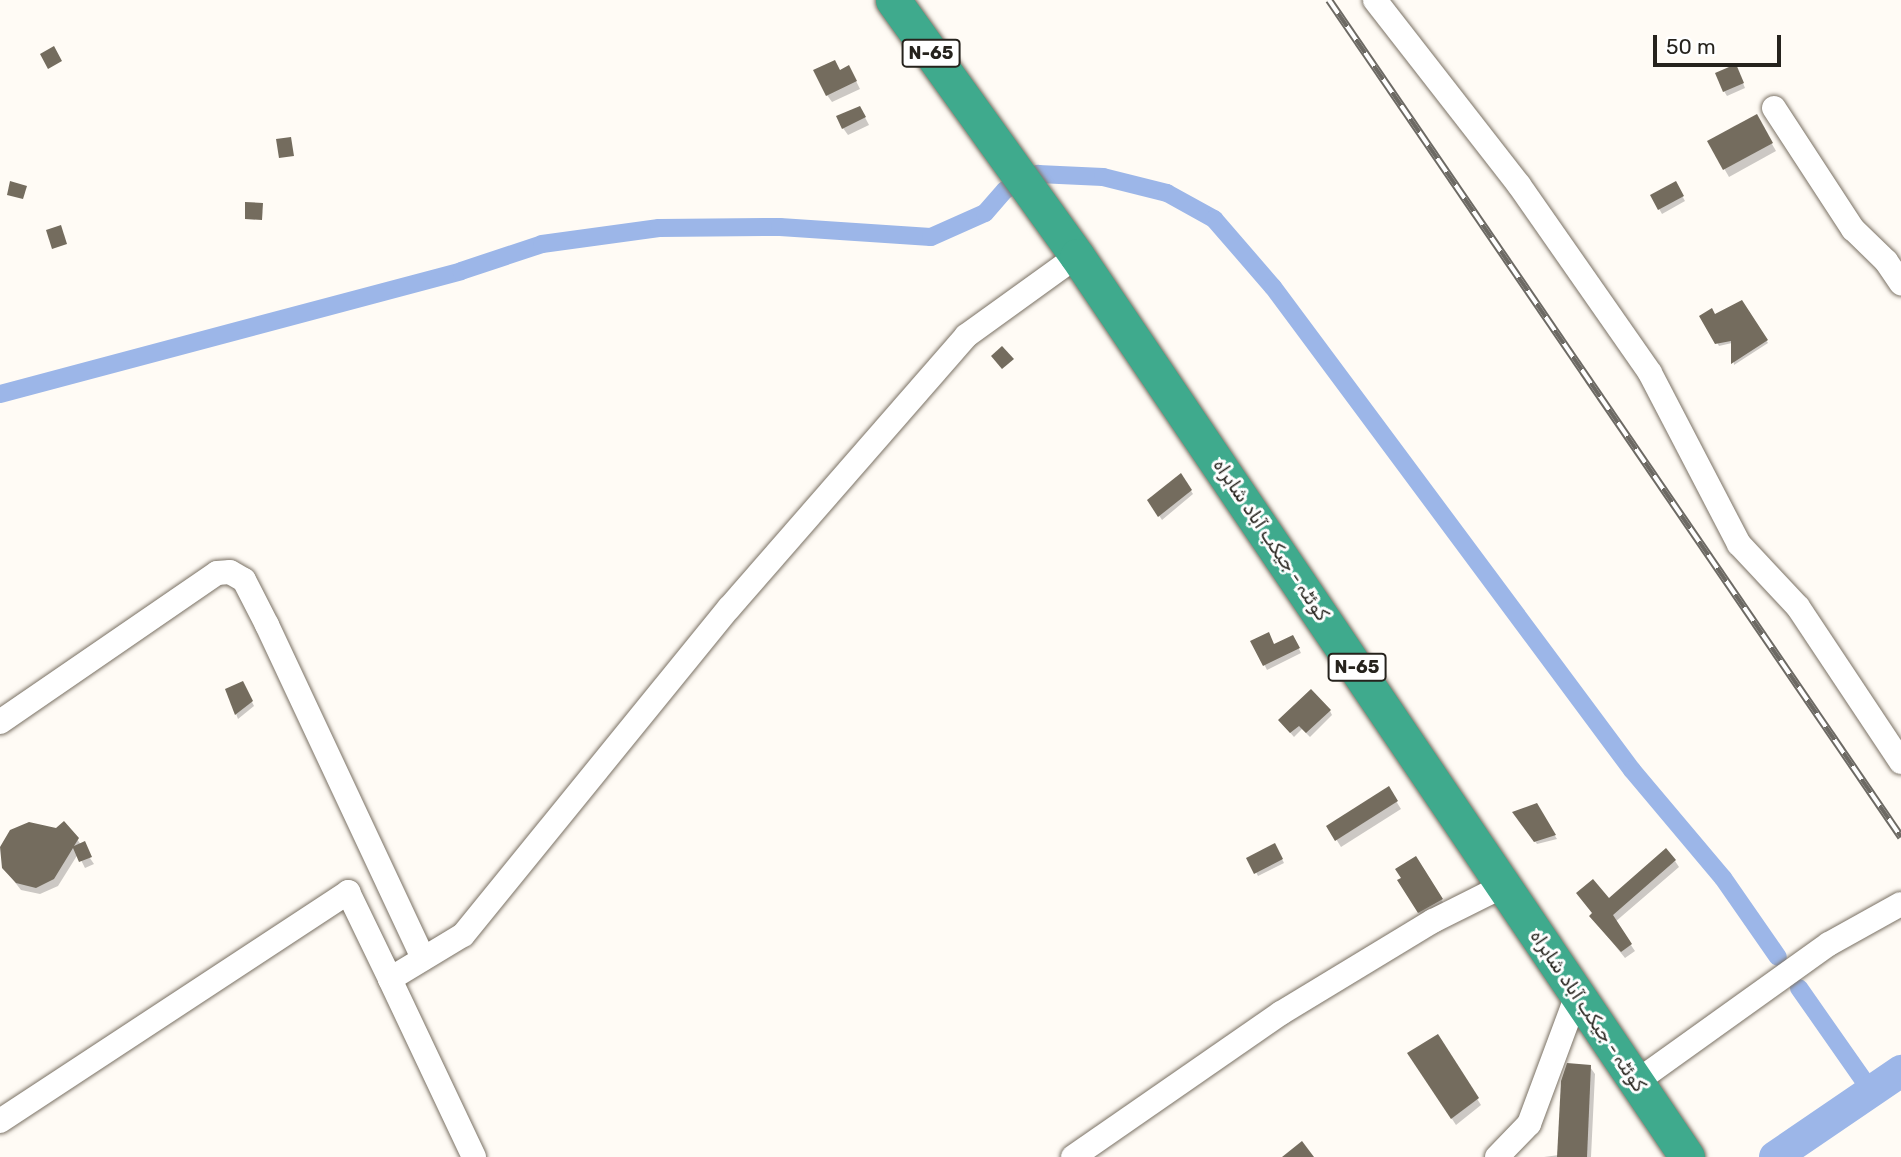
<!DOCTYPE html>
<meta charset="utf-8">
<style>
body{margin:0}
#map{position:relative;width:1901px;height:1157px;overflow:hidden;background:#fffbf5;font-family:Rubik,"Noto Sans Arabic",sans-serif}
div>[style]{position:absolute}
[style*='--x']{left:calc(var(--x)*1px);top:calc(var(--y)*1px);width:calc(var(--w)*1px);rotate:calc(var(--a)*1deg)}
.shadow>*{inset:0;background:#0003}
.canal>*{height:18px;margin:-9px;padding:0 9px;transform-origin:9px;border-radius:9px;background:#9cb6e8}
.river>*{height:32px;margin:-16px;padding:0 16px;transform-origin:16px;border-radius:16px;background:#9cb6e8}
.building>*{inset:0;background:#746c5e}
.roads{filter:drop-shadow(0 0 2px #7a7164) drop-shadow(0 0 2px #7a7164)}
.minor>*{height:24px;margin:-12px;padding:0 12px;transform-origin:12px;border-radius:12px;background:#fff}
.highway>*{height:35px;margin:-17.5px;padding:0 17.5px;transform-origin:17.5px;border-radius:17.5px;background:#3faa8d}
.rail>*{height:8px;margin-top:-4px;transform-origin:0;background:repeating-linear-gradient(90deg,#fff 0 16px,#6d6a64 0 32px);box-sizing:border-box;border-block:2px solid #6d6a64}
span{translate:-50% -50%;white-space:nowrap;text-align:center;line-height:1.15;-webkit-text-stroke:6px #fff;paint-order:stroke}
.shield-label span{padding:2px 5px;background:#fff;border:2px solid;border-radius:5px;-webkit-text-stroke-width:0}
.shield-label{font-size:18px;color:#26231d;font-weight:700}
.street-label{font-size:19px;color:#26231d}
.scale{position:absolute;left:1653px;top:35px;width:128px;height:32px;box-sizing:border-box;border:4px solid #26231d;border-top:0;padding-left:9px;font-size:21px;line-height:24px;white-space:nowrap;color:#26231d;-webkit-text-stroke:5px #fff;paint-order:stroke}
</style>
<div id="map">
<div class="shadow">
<i style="clip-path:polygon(1738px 71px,1745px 88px,1727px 96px,1724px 91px)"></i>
<i style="clip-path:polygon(839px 72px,853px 75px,860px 89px,832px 102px,827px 95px)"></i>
<i style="clip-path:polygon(860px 108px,869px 125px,848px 135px,843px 128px)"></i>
<i style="clip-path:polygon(1756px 116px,1776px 151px,1729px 177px,1709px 142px)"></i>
<i style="clip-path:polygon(1675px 183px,1685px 201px,1662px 214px,1652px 196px)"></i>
<i style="clip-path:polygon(1741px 302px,1768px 343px,1734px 365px,1732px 343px,1719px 346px,1702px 316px,1715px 317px)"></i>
<i style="clip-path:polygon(1181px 475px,1193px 494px,1162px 520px,1149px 500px)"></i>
<i style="clip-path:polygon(1293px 637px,1301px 653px,1267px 670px,1253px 642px,1274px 646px)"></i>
<i style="clip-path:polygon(242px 683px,254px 706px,238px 719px,227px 690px)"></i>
<i style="clip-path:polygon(1330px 711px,1332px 715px,1310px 737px,1302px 729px,1294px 737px,1280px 721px)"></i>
<i style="clip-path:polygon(1388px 788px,1401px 809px,1341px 847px,1328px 826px)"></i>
<i style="clip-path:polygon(1536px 805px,1557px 839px,1537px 844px,1515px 813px)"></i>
<i style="clip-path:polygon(77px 839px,94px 864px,85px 868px,78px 854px,58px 886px,40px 894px,21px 890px,3px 867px)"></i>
<i style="clip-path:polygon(1275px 846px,1284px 863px,1258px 876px,1249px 858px)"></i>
<i style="clip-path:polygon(1415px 858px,1446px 907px,1423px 919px,1399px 881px)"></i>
<i style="clip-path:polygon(1675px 861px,1679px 867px,1615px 922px,1635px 951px,1625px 958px,1591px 916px)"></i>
<i style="clip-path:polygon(1437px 1036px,1481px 1105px,1456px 1125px,1413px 1060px)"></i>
<i style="clip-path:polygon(1590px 1067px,1595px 1074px,1591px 1157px,1544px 1157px,1559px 1155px)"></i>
</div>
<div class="canal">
<i style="--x:0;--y:394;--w:477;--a:-14.9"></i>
<i style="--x:461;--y:271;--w:85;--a:-18.4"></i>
<i style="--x:542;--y:244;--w:118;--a:-7.8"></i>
<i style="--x:659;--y:228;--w:121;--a:-0.5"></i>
<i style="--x:780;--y:227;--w:151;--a:3.8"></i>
<i style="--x:931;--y:237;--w:59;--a:-24"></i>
<i style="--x:985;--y:213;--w:30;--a:-49"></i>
<i style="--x:1005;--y:190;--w:37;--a:-26"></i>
<i style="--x:1038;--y:174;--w:65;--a:2.6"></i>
<i style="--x:1103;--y:177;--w:66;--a:14"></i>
<i style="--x:1167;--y:193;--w:54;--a:29"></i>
<i style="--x:1214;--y:219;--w:90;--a:49.1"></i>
<i style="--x:1273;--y:287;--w:602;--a:53.38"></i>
<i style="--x:1632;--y:770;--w:141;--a:49.9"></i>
<i style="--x:1723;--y:878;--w:96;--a:55.2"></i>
<i style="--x:1799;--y:988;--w:126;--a:55"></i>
</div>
<div class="river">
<i style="--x:1775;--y:1157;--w:153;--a:-34.3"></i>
</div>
<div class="building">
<i style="clip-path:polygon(54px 46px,62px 61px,48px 69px,40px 54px)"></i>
<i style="clip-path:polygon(835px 60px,840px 70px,849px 65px,857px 81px,826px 96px,813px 70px)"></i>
<i style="clip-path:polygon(1736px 64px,1744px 83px,1723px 92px,1715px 73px)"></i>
<i style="clip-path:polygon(860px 106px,866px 117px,842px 129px,836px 116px)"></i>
<i style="clip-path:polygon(1757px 114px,1773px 143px,1723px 170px,1707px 141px)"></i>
<i style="clip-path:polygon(291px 137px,294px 156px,279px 158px,276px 139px)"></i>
<i style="clip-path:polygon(10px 181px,27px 186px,23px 199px,7px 195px)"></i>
<i style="clip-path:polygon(1676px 181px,1684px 196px,1658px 210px,1650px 195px)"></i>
<i style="clip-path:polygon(245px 202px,263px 203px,262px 220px,245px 219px)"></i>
<i style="clip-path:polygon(61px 225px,67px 244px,52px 249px,46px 230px)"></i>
<i style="clip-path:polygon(1742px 300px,1768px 340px,1731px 364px,1731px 341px,1715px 344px,1699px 316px,1712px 308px,1715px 314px)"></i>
<i style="clip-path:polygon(1002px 346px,1014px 359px,1002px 369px,991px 356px)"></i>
<i style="clip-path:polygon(1181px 473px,1192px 490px,1158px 517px,1147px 500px)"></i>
<i style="clip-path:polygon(1269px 632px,1274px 644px,1293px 635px,1300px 648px,1263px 666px,1250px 641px)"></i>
<i style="clip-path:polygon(243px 681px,253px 701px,235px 715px,225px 689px)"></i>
<i style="clip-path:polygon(1311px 689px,1331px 710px,1306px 733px,1299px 726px,1290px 733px,1278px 720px)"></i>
<i style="clip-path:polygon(1389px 786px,1398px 801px,1335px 841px,1326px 826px)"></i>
<i style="clip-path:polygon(1537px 803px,1556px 835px,1534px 842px,1512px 812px)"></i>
<i style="clip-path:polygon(64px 821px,79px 838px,74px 846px,85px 841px,92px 857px,79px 862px,73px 848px,54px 879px,36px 888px,16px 883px,2px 868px,0 847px,10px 830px,29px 822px,56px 828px)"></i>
<i style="clip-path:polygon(1275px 843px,1283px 859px,1254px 874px,1246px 858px)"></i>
<i style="clip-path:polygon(1666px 848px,1676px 860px,1613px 915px,1632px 944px,1621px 952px,1589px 916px,1592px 913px,1576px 893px,1593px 879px,1609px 898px)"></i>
<i style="clip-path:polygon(1416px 856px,1443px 899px,1418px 913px,1397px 880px,1401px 878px,1395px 869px)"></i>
<i style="clip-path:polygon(1438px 1034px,1479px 1098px,1451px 1119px,1407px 1053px)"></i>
<i style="clip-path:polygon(1567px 1063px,1591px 1065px,1587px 1157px,1557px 1157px,1561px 1081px)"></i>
<i style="clip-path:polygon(1302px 1141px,1314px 1157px,1282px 1157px)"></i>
</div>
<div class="roads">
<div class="minor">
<i style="--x:1375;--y:0;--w:234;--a:52.1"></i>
<i style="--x:1519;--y:185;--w:229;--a:55.1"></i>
<i style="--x:1650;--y:373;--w:193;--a:62.5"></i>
<i style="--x:1739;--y:544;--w:86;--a:46.9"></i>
<i style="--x:1798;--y:607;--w:186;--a:56.4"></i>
<i style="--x:1774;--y:108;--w:145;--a:56.9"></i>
<i style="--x:1853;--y:229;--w:46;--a:44.1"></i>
<i style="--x:1886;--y:261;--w:27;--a:56"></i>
<i style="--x:0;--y:722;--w:263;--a:-34.5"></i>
<i style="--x:217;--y:573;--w:13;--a:-4"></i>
<i style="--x:230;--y:572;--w:16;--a:30"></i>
<i style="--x:244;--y:580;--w:51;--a:62.9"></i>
<i style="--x:267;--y:625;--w:365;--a:64.9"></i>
<i style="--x:1636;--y:1082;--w:237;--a:-35.6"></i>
<i style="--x:1829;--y:944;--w:82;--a:-29.1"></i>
<i style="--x:0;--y:1121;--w:417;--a:-33.3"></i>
<i style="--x:348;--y:892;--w:97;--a:64.2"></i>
<i style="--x:474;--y:1157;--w:197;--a:-115.3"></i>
<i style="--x:390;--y:979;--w:85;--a:-31.1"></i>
<i style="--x:463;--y:935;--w:422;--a:-50.9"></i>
<i style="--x:729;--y:608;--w:361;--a:-48.9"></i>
<i style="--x:966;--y:336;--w:137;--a:-35.8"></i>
<i style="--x:1073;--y:1157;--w:253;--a:-34.7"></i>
<i style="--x:1281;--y:1013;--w:178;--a:-31.2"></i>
<i style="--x:1433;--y:921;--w:78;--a:-26.6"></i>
<i style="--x:1497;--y:1157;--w:46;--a:-45.9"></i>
<i style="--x:1529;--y:1124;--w:138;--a:-69.6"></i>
</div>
<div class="highway">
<i style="--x:893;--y:0;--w:315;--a:54.3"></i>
<i style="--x:1077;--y:256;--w:1088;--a:55.9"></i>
</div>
</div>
<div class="rail">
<i style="--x:1329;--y:0;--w:1014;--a:55.65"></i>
</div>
<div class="shield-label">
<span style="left:931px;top:53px">N-65</span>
<span style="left:1357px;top:667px">N-65</span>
</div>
<div class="street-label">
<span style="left:1271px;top:540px;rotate:56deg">کوئٹہ - جیکب آباد شاہراہ</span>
<span style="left:1588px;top:1011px;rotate:56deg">کوئٹہ - جیکب آباد شاہراہ</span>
</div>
<div class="scale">50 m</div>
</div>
